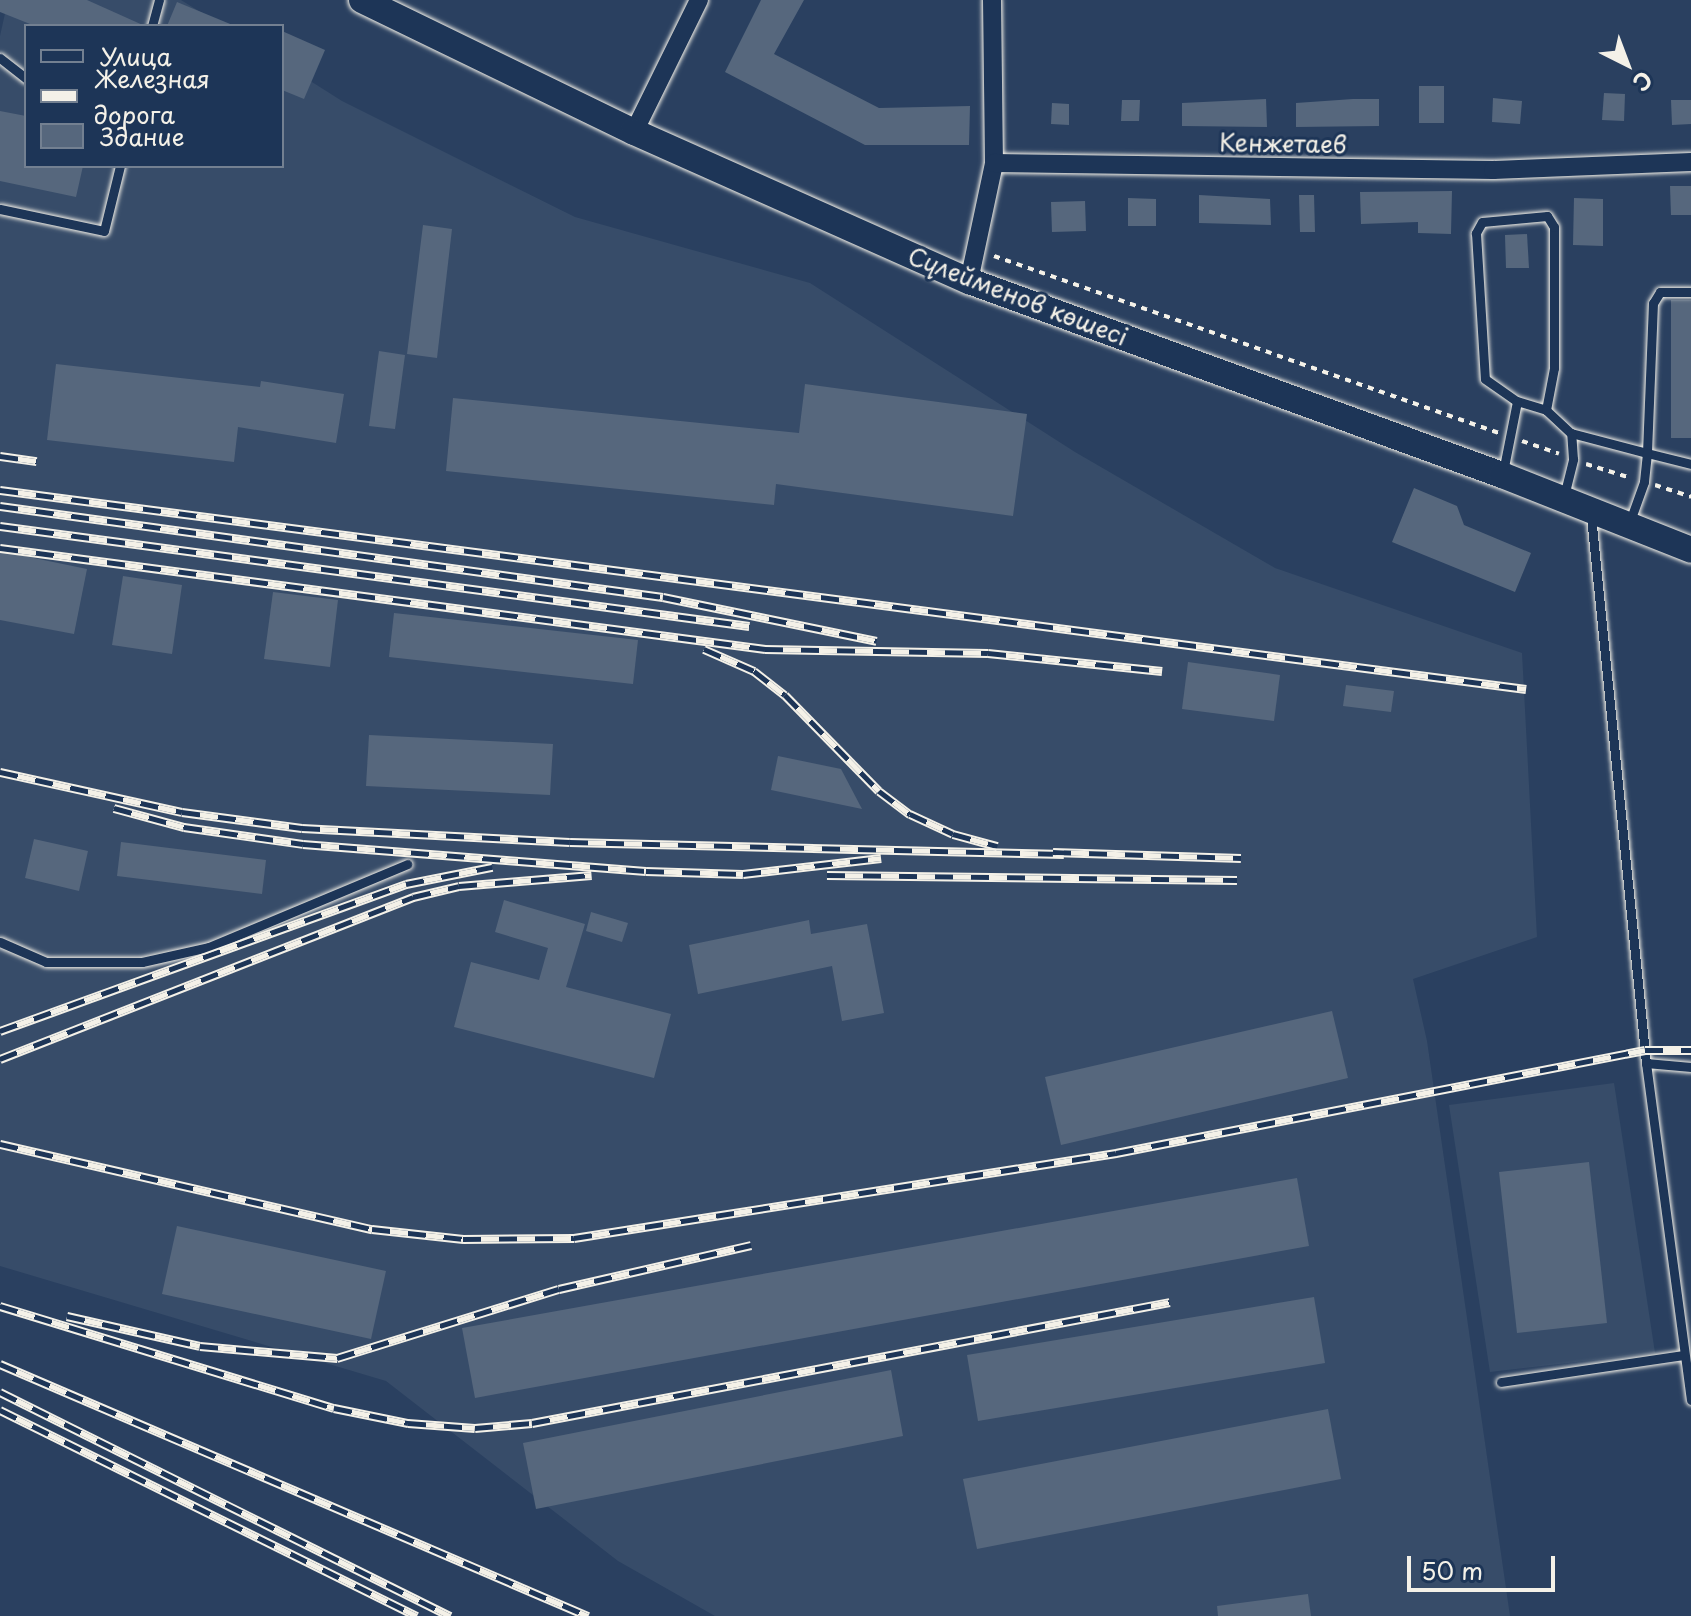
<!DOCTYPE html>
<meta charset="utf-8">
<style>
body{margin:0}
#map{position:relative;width:1691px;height:1616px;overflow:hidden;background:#2a4060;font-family:"Playpen Sans",sans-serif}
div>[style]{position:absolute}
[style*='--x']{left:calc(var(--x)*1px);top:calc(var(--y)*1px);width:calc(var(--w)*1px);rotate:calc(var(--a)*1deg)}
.built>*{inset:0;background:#374c69}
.building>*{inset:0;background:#56677d}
.path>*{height:4px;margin-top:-2px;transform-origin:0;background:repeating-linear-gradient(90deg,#f4f1e8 0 6px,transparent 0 12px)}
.roads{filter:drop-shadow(0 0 2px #f4f1e8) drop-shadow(0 0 2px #f4f1e8)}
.lane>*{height:9px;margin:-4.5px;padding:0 4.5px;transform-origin:4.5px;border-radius:4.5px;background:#1d3557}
.street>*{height:18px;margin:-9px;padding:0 9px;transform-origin:9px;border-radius:9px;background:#1d3557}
.secondary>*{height:26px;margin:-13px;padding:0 13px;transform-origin:13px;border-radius:13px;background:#1d3557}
.rail>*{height:9px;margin-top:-4.5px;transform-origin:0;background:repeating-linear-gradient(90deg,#1d3557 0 18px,#f4f1e8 0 36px);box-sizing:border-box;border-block:2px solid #f4f1e8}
span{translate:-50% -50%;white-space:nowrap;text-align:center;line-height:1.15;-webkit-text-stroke:6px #1d3557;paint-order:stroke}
.street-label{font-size:24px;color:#f4f1e8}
.legend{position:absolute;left:24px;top:24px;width:260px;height:144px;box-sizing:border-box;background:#1d3557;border:2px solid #738091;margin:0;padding:10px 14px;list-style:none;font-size:24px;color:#f4f1e8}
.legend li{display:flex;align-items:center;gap:16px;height:40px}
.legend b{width:40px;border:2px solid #738091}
.north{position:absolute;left:1587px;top:24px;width:80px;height:80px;-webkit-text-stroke:6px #1d3557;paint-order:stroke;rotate:138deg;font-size:22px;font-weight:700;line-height:32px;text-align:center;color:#f4f1e8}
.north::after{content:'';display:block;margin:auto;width:28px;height:36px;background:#f4f1e8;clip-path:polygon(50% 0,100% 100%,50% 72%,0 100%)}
.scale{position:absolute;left:1407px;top:1556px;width:148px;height:36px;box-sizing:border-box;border:4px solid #f4f1e8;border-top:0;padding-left:10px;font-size:24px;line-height:28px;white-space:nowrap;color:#f4f1e8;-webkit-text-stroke:6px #1d3557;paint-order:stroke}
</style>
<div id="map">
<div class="built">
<i style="clip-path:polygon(8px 0,181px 0,223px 26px,26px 26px,26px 166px,282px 166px,282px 63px,342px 101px,575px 217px,810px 283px,1075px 452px,1275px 568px,1522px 653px,1537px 937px,1413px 979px,1427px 1041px,1510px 1616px,715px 1616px,618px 1561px,386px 1381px,0 1266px,0 36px)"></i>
<i style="clip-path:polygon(1614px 1083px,1655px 1353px,1490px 1372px,1449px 1105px)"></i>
</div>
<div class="building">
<i style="clip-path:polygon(0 0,87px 0,145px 26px,35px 26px,0 12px)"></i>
<i style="clip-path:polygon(761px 0,804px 0,774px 54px,879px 108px,970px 106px,969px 145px,865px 145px,725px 72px)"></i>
<i style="clip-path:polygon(177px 2px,235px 26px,167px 26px)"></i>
<i style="clip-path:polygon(282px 31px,325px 50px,304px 99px,282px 90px)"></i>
<i style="clip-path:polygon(1419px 86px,1444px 86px,1444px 123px,1419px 123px)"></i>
<i style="clip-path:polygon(1604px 93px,1625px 94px,1624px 121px,1602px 120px)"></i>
<i style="clip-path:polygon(1493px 98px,1522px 101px,1520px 124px,1492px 122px)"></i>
<i style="clip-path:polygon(1266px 99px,1267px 127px,1182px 126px,1182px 103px)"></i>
<i style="clip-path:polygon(1353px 99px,1379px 99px,1379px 126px,1296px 127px,1296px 103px)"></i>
<i style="clip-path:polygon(1122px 100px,1140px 100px,1139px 121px,1121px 121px)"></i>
<i style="clip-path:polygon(1671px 100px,1691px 100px,1691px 124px,1672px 125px)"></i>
<i style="clip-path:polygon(1052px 103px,1069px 104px,1069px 125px,1051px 124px)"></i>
<i style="clip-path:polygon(0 111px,26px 116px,26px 166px,83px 166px,76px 197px,0 181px)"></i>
<i style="clip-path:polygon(1670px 186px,1691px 186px,1691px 215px,1671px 215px)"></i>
<i style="clip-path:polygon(1452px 191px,1451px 234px,1418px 233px,1418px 222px,1361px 224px,1360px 192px)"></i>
<i style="clip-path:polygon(1199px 195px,1270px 199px,1271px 225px,1199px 223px)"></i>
<i style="clip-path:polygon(1299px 195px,1314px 195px,1315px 232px,1300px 232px)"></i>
<i style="clip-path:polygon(1128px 198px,1156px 199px,1156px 226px,1128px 226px)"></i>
<i style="clip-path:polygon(1574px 198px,1603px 199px,1603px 246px,1573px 245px)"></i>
<i style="clip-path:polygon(1085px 201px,1086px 231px,1052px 232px,1051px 202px)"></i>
<i style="clip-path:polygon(423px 225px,452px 229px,437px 358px,407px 354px)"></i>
<i style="clip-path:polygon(1527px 234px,1529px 268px,1506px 268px,1505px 235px)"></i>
<i style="clip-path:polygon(1671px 300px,1691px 300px,1691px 438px,1671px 438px)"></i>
<i style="clip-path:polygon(379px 351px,405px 355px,395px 429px,369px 426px)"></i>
<i style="clip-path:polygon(56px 364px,260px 387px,261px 381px,344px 394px,336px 443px,238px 427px,234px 462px,47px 440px)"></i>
<i style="clip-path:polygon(805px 384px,1027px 414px,1013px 516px,776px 484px,774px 505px,446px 471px,453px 398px,799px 433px)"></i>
<i style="clip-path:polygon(1414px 488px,1457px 506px,1464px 525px,1531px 553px,1515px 592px,1392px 542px)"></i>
<i style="clip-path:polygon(0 551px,87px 569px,74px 634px,0 620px)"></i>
<i style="clip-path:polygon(123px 576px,182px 585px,172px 654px,112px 645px)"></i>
<i style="clip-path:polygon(273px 592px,338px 600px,330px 667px,264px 659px)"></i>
<i style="clip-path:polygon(394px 613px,638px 640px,633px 684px,389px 657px)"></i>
<i style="clip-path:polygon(1188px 662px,1280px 675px,1274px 721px,1182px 709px)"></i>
<i style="clip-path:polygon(1346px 685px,1394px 691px,1391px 712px,1343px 706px)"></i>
<i style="clip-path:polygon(369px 735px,553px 744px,550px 795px,366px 786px)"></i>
<i style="clip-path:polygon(778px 756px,841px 769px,862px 809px,771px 790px)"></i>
<i style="clip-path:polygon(34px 839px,88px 851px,79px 891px,25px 878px)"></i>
<i style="clip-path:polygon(121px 842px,266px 860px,262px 894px,117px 876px)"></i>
<i style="clip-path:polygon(504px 900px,585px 924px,566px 987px,671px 1014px,654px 1078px,454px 1027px,471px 962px,539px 980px,548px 948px,495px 932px)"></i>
<i style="clip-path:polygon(591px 912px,628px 923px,622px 942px,586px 931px)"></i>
<i style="clip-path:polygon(809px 920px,811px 934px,867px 924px,884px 1013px,842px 1021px,832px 966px,698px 994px,689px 945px)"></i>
<i style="clip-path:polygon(1332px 1011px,1348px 1078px,1061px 1145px,1045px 1077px)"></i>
<i style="clip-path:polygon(1589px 1162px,1607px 1323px,1517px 1333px,1499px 1172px)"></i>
<i style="clip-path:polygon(1297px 1178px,1309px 1246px,475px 1398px,462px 1328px)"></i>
<i style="clip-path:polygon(177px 1226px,386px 1271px,371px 1339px,162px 1294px)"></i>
<i style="clip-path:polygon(1314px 1297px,1325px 1363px,978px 1421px,967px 1355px)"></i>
<i style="clip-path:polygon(891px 1370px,903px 1436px,536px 1509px,523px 1443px)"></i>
<i style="clip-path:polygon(1328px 1409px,1341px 1479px,977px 1549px,963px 1479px)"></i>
<i style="clip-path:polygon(1308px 1594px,1311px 1616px,1218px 1616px,1217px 1606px)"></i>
</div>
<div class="path">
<i style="--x:994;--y:256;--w:535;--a:19.32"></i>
<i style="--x:1522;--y:441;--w:39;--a:19"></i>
<i style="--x:1586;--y:464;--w:47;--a:17.3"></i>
<i style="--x:1655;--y:485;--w:38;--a:18"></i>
</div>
<div class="roads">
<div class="lane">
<i style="--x:152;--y:26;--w:27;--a:-75"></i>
<i style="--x:0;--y:58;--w:33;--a:38"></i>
<i style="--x:0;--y:209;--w:106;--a:11.9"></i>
<i style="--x:104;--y:231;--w:67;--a:-76.2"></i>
<i style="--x:1691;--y:292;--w:31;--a:180"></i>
<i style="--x:1660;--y:292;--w:13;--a:122"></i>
<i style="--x:1653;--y:303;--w:150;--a:92.3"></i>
<i style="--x:1647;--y:453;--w:45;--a:14"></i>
<i style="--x:1546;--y:410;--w:43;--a:-79.2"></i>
<i style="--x:1554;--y:368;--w:141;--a:-90"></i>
<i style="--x:1554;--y:227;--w:13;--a:-122"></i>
<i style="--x:1547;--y:216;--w:65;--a:174.7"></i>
<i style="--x:1482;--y:222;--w:13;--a:119"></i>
<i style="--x:1476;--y:233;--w:146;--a:86.5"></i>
<i style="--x:1485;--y:379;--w:39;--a:35"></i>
<i style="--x:1517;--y:401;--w:30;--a:17"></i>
<i style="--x:1546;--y:410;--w:34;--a:43"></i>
<i style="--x:1571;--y:433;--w:79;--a:14.7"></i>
<i style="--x:1647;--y:453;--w:29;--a:96"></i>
<i style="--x:1644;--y:482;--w:41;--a:109.7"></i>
<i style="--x:1503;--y:472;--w:72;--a:-78.8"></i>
<i style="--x:1564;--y:496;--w:38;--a:-76"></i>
<i style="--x:1573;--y:459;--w:26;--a:-94"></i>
<i style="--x:1591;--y:516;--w:550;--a:84.26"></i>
<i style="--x:1646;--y:1063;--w:340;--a:82.4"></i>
<i style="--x:0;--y:942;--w:50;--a:23.5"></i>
<i style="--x:46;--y:962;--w:96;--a:0"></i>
<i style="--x:142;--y:962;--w:69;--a:-12.6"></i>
<i style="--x:209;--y:947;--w:215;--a:-22.7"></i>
<i style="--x:1646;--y:1063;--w:45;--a:5.1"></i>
<i style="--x:1501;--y:1382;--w:185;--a:-8.4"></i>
</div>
<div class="street">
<i style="--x:992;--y:0;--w:163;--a:89.3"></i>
<i style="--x:634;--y:132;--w:147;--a:-63.8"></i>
<i style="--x:969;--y:281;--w:121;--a:-78"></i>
<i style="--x:994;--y:163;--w:499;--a:0.8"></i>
<i style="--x:1493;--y:170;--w:198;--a:-2.3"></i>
</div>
<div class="secondary">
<i style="--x:362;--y:0;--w:302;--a:25.9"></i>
<i style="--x:634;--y:132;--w:367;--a:24"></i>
<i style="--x:969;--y:281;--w:567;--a:20"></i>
<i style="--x:1502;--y:475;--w:203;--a:21.6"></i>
</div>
</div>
<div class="rail">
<i style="--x:0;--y:456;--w:37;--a:8"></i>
<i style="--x:0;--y:490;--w:1539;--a:7.43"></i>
<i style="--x:0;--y:506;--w:669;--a:7.82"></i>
<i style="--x:663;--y:597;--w:218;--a:11.6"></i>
<i style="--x:0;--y:526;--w:756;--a:7.6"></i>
<i style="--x:0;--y:548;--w:772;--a:7.52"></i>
<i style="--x:765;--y:649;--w:223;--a:1"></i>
<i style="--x:988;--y:653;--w:175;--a:5.9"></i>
<i style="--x:704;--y:649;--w:55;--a:23.7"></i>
<i style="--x:754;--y:671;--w:39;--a:38"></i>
<i style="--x:785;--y:695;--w:134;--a:45.6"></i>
<i style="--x:879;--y:791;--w:39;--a:37"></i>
<i style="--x:910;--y:814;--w:47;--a:24.9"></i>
<i style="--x:953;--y:834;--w:46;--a:15.3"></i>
<i style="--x:0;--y:772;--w:186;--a:12.4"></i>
<i style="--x:182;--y:812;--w:121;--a:7.6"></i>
<i style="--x:302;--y:828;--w:268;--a:3"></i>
<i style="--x:570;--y:842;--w:494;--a:1.4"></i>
<i style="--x:114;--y:808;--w:73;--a:15.2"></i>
<i style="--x:184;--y:827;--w:120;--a:8.1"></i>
<i style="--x:303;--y:844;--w:344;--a:4.5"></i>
<i style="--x:646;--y:871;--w:97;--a:1.8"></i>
<i style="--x:743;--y:874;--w:139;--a:-6.6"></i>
<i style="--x:1053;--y:852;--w:188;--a:1.8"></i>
<i style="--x:827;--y:875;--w:410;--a:0.7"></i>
<i style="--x:0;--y:1031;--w:432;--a:-19.9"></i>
<i style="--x:406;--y:884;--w:88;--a:-11.2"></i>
<i style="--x:0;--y:1059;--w:444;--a:-21.4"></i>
<i style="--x:413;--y:897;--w:47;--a:-13.4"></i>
<i style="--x:459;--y:886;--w:133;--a:-4.7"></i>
<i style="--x:0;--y:1144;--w:382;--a:12.9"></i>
<i style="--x:372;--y:1229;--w:92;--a:6.3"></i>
<i style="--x:463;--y:1239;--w:111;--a:-0.5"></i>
<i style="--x:574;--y:1238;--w:549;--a:-8.91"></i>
<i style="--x:1116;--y:1153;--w:539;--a:-11.02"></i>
<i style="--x:1645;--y:1050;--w:46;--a:0"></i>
<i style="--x:0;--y:1306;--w:349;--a:17"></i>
<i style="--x:334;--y:1408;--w:76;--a:11.5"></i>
<i style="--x:408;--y:1423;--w:67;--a:4.3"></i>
<i style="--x:475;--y:1428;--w:57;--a:-5"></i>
<i style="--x:532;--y:1423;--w:649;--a:-10.74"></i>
<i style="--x:67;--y:1316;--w:136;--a:12.7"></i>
<i style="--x:200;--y:1346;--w:138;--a:5"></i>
<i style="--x:337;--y:1358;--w:232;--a:-17.3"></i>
<i style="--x:559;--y:1289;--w:197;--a:-12.9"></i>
<i style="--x:0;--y:1364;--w:640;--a:23.2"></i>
<i style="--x:0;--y:1392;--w:503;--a:26.46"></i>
<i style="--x:0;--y:1410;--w:465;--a:26.3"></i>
</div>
<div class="street-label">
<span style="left:1283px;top:143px;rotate:1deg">Кенжетаев</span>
<span style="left:1018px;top:296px;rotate:21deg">Сүлейменов көшесі</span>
</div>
<ul class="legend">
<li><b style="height:10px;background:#1d3557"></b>Улица</li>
<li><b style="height:10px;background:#f4f1e8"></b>Железная дорога</li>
<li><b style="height:22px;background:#56677d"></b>Здание</li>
</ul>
<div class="north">С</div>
<div class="scale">50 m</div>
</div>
